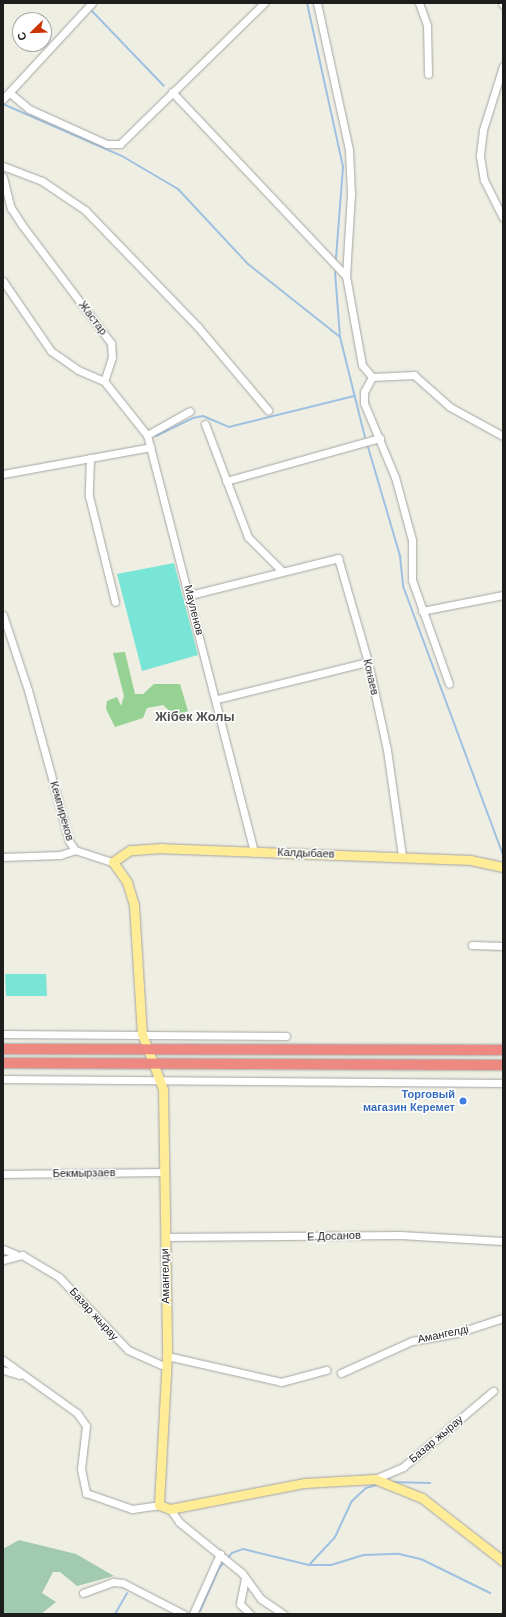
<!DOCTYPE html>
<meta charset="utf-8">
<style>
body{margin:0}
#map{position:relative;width:506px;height:1617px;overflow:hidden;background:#efeee2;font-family:Arial,sans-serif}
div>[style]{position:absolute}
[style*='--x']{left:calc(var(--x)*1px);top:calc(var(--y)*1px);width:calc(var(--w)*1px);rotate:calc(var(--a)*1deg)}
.forest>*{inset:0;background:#96d293}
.cemetery>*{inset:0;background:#a1cab1}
.pitch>*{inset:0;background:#79e5d6}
.stream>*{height:2px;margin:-1px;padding:0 1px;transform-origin:1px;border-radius:1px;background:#9ec1e1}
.roads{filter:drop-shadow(0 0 1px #a4a4a4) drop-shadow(0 0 1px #a4a4a4)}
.minor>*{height:7px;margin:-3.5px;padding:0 3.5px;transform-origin:3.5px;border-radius:3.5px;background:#fff}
.major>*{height:9px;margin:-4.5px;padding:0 4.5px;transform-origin:4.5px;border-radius:4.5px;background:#ffec97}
.highway>*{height:10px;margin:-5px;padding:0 5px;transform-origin:5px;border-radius:5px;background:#ee8982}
.dots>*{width:11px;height:11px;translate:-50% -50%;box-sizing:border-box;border:2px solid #fff;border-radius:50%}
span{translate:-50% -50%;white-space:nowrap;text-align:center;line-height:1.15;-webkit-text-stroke:3px #fff;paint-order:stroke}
.street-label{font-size:11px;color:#1d1d1d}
.shop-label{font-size:11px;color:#366cbe;font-weight:700}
.right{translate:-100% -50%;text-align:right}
.quarter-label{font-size:13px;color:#505050;font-weight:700}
.frame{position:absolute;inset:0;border:4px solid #1d1d1d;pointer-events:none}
.north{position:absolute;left:12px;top:12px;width:40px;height:40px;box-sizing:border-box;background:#fff;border:1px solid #a5a5a5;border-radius:50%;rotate:247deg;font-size:11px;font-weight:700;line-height:16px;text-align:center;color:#1d1d1d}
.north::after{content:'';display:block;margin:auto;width:14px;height:18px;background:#ca3200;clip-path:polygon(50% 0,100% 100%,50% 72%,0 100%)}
</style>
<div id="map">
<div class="forest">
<i style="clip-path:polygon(125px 652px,135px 694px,143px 694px,154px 684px,180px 684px,188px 711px,175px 716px,163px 705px,147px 708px,143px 718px,115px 727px,106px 709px,107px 701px,117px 697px,121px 706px,124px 696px,113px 653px)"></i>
</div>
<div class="cemetery">
<i style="clip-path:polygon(19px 1540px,76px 1554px,114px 1576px,77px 1586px,60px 1572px,53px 1572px,42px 1593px,56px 1602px,41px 1614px,3px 1614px,3px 1549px)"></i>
</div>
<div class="pitch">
<i style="clip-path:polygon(174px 563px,198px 655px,142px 671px,117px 574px)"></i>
<i style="clip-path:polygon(5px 974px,46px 974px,47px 996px,6px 996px)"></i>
</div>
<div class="stream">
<i style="--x:307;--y:3;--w:168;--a:77.6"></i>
<i style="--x:343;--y:167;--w:92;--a:94.4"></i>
<i style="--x:91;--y:10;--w:105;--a:46.2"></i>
<i style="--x:3;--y:104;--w:130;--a:23.6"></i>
<i style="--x:122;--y:156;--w:65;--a:30.5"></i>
<i style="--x:178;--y:189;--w:103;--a:47"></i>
<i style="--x:248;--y:264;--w:117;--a:38.4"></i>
<i style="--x:335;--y:272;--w:65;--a:85.6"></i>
<i style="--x:340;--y:337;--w:103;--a:76"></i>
<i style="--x:156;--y:436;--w:41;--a:-25.9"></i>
<i style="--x:193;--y:418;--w:10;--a:-11"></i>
<i style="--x:203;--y:416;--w:28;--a:23"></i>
<i style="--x:229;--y:427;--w:129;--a:-13.9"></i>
<i style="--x:368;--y:447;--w:114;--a:73.6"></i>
<i style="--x:400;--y:556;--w:30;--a:84"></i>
<i style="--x:403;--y:586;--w:287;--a:69.6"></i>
<i style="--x:390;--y:1482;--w:40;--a:1.4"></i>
<i style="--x:309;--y:1565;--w:38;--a:-47"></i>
<i style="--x:335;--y:1537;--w:40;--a:-65"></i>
<i style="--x:352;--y:1501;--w:19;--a:-43"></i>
<i style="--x:366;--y:1488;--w:15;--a:-16"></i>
<i style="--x:200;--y:1611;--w:47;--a:-66.2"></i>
<i style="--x:219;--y:1568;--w:20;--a:-49"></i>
<i style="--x:232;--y:1553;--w:12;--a:-20"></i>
<i style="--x:243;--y:1549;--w:68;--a:13.6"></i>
<i style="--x:309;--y:1565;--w:22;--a:0"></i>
<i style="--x:331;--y:1565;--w:34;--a:-17"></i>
<i style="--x:364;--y:1555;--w:35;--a:-2"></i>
<i style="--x:399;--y:1554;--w:23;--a:13"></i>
<i style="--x:421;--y:1559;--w:77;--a:26.2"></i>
<i style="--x:115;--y:1614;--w:24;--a:-60"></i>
</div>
<div class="roads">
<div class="minor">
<i style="--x:317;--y:3;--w:150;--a:77.7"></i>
<i style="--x:349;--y:150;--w:44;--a:87.4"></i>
<i style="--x:351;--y:194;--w:82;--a:93.5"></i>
<i style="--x:346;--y:276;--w:90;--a:79.8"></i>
<i style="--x:362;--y:365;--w:16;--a:50"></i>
<i style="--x:372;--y:377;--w:17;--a:118"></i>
<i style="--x:364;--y:392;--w:11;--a:90"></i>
<i style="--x:364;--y:403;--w:80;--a:67.3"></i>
<i style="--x:395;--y:477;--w:65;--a:74.9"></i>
<i style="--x:412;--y:540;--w:40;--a:90"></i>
<i style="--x:412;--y:580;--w:110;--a:70.4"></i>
<i style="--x:419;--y:3;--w:23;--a:70"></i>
<i style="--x:427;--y:25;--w:49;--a:88.8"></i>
<i style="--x:502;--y:3;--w:2;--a:63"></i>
<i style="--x:503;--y:66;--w:67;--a:107.4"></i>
<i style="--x:483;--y:130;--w:26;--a:97"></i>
<i style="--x:480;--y:156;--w:24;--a:81"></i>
<i style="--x:484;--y:180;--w:42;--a:63.4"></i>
<i style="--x:172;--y:92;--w:253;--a:46.6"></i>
<i style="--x:10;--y:93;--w:25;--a:40"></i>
<i style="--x:29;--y:109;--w:85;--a:24.2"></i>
<i style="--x:107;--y:144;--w:13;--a:0"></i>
<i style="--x:120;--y:144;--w:202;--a:-44.4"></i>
<i style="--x:3;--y:99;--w:131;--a:-47.2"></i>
<i style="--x:3;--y:166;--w:42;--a:21"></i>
<i style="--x:42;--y:181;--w:52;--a:34"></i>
<i style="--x:85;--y:210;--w:163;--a:46"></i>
<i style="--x:198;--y:327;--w:109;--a:49.9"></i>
<i style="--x:3;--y:177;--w:32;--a:76"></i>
<i style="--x:11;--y:208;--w:20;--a:57"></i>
<i style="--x:22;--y:225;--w:148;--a:53"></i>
<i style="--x:111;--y:343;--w:14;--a:86"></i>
<i style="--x:112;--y:357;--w:25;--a:108"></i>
<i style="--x:3;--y:281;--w:85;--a:55.6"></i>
<i style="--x:51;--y:351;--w:33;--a:35"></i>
<i style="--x:78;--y:370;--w:28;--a:23"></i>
<i style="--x:104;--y:381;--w:69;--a:51.5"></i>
<i style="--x:147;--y:435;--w:431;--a:75.6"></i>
<i style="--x:372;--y:377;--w:42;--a:-2.7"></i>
<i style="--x:414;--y:375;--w:48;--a:41.6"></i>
<i style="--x:450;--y:407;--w:60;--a:28.7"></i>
<i style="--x:205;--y:424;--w:121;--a:69.2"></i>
<i style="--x:248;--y:537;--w:48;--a:45"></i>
<i style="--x:147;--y:435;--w:49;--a:-29.2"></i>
<i style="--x:90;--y:458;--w:38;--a:92"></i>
<i style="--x:89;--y:496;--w:109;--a:76.2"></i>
<i style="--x:3;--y:474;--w:150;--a:-10.3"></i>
<i style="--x:226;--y:481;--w:160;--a:-15.6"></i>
<i style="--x:190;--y:595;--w:153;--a:-14"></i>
<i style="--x:338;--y:558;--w:108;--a:73.9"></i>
<i style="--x:368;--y:662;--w:90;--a:77.8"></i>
<i style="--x:387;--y:750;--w:107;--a:81.9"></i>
<i style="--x:422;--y:611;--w:83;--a:-11.2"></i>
<i style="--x:3;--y:615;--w:79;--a:71.6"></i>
<i style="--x:28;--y:690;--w:156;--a:74.8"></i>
<i style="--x:69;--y:841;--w:11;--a:56"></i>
<i style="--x:75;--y:850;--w:40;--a:18"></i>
<i style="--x:217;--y:699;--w:155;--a:-13.8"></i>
<i style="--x:3;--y:857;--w:57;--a:-2"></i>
<i style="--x:60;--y:855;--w:16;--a:-18"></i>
<i style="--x:472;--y:945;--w:31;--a:2"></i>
<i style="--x:3;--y:1034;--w:283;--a:0.4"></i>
<i style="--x:3;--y:1079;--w:500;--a:0.46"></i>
<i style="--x:3;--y:1174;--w:161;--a:-0.7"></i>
<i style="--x:165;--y:1237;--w:235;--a:-0.5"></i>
<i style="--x:400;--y:1235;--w:103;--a:3.3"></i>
<i style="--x:3;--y:1249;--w:13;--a:23"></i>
<i style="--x:3;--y:1260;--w:20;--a:-15"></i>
<i style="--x:22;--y:1255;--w:43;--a:30.7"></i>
<i style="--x:59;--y:1277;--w:100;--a:46.6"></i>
<i style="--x:128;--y:1350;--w:42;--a:24.1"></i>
<i style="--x:167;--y:1356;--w:117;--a:12.8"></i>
<i style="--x:281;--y:1382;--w:47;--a:-14.9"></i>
<i style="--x:3;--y:1360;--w:91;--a:35.6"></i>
<i style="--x:77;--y:1413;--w:16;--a:55"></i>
<i style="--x:86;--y:1426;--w:43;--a:96.6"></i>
<i style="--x:81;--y:1469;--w:25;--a:78"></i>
<i style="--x:86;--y:1493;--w:49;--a:19.2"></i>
<i style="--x:132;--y:1509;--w:27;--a:-8"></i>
<i style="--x:3;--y:1370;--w:17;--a:17"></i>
<i style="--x:341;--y:1373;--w:78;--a:-24.3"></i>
<i style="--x:412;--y:1341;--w:46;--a:-10.1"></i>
<i style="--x:457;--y:1333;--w:48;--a:-18.1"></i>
<i style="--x:375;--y:1479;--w:30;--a:-23"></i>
<i style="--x:403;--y:1467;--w:118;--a:-40.2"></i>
<i style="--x:170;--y:1509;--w:16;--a:55"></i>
<i style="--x:179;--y:1522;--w:81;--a:39"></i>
<i style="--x:242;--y:1573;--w:32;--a:54"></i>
<i style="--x:261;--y:1599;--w:27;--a:34"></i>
<i style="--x:245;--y:1578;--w:26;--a:101"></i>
<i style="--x:240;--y:1604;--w:14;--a:45"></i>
<i style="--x:83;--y:1593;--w:32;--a:-20"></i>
<i style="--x:113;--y:1582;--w:10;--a:6"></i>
<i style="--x:123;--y:1583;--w:68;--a:27.3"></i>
<i style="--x:193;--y:1614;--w:66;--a:-65.8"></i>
</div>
<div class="major">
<i style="--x:503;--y:867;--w:33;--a:-168"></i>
<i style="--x:471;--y:860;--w:309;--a:-177.8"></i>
<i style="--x:162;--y:848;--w:32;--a:176"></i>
<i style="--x:130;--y:850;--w:21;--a:145"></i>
<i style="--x:113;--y:862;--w:24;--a:55"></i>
<i style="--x:127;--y:882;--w:24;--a:73"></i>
<i style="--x:134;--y:905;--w:129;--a:86.5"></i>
<i style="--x:142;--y:1034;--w:59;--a:69.1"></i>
<i style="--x:163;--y:1089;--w:267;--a:89.1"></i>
<i style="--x:167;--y:1356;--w:149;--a:93.1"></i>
<i style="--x:159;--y:1505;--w:12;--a:20"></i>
<i style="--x:170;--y:1509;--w:136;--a:-11"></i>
<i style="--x:304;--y:1483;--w:71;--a:-3.2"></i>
<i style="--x:375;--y:1479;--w:51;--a:22"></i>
<i style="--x:422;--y:1498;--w:103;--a:37.9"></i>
</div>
<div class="highway">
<i style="--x:3;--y:1049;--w:500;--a:0.11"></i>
<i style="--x:3;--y:1063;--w:500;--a:0.23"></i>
</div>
</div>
<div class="dots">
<i style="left:463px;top:1101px;background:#3f7fe0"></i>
</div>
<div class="street-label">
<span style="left:93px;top:318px;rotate:53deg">Жастар</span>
<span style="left:194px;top:610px;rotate:76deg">Мауленов</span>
<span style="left:371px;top:677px;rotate:77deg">Конаев</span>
<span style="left:62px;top:811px;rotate:74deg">Кемпиреков</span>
<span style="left:306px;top:853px;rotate:2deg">Калдыбаев</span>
<span style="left:84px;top:1173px;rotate:-1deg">Бекмырзаев</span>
<span style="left:334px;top:1236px;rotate:-2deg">Е.Досанов</span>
<span style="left:165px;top:1276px;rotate:-91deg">Амангелди</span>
<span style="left:94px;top:1314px;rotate:48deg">Базар жырау</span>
<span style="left:443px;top:1334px;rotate:-12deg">Амангелді</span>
<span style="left:436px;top:1439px;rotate:-40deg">Базар жырау</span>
</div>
<div class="shop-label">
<span class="right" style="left:455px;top:1101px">Торговый<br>магазин Керемет</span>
</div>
<div class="quarter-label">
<span style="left:195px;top:717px">Жібек Жолы</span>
</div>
<div class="frame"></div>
<div class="north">С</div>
</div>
